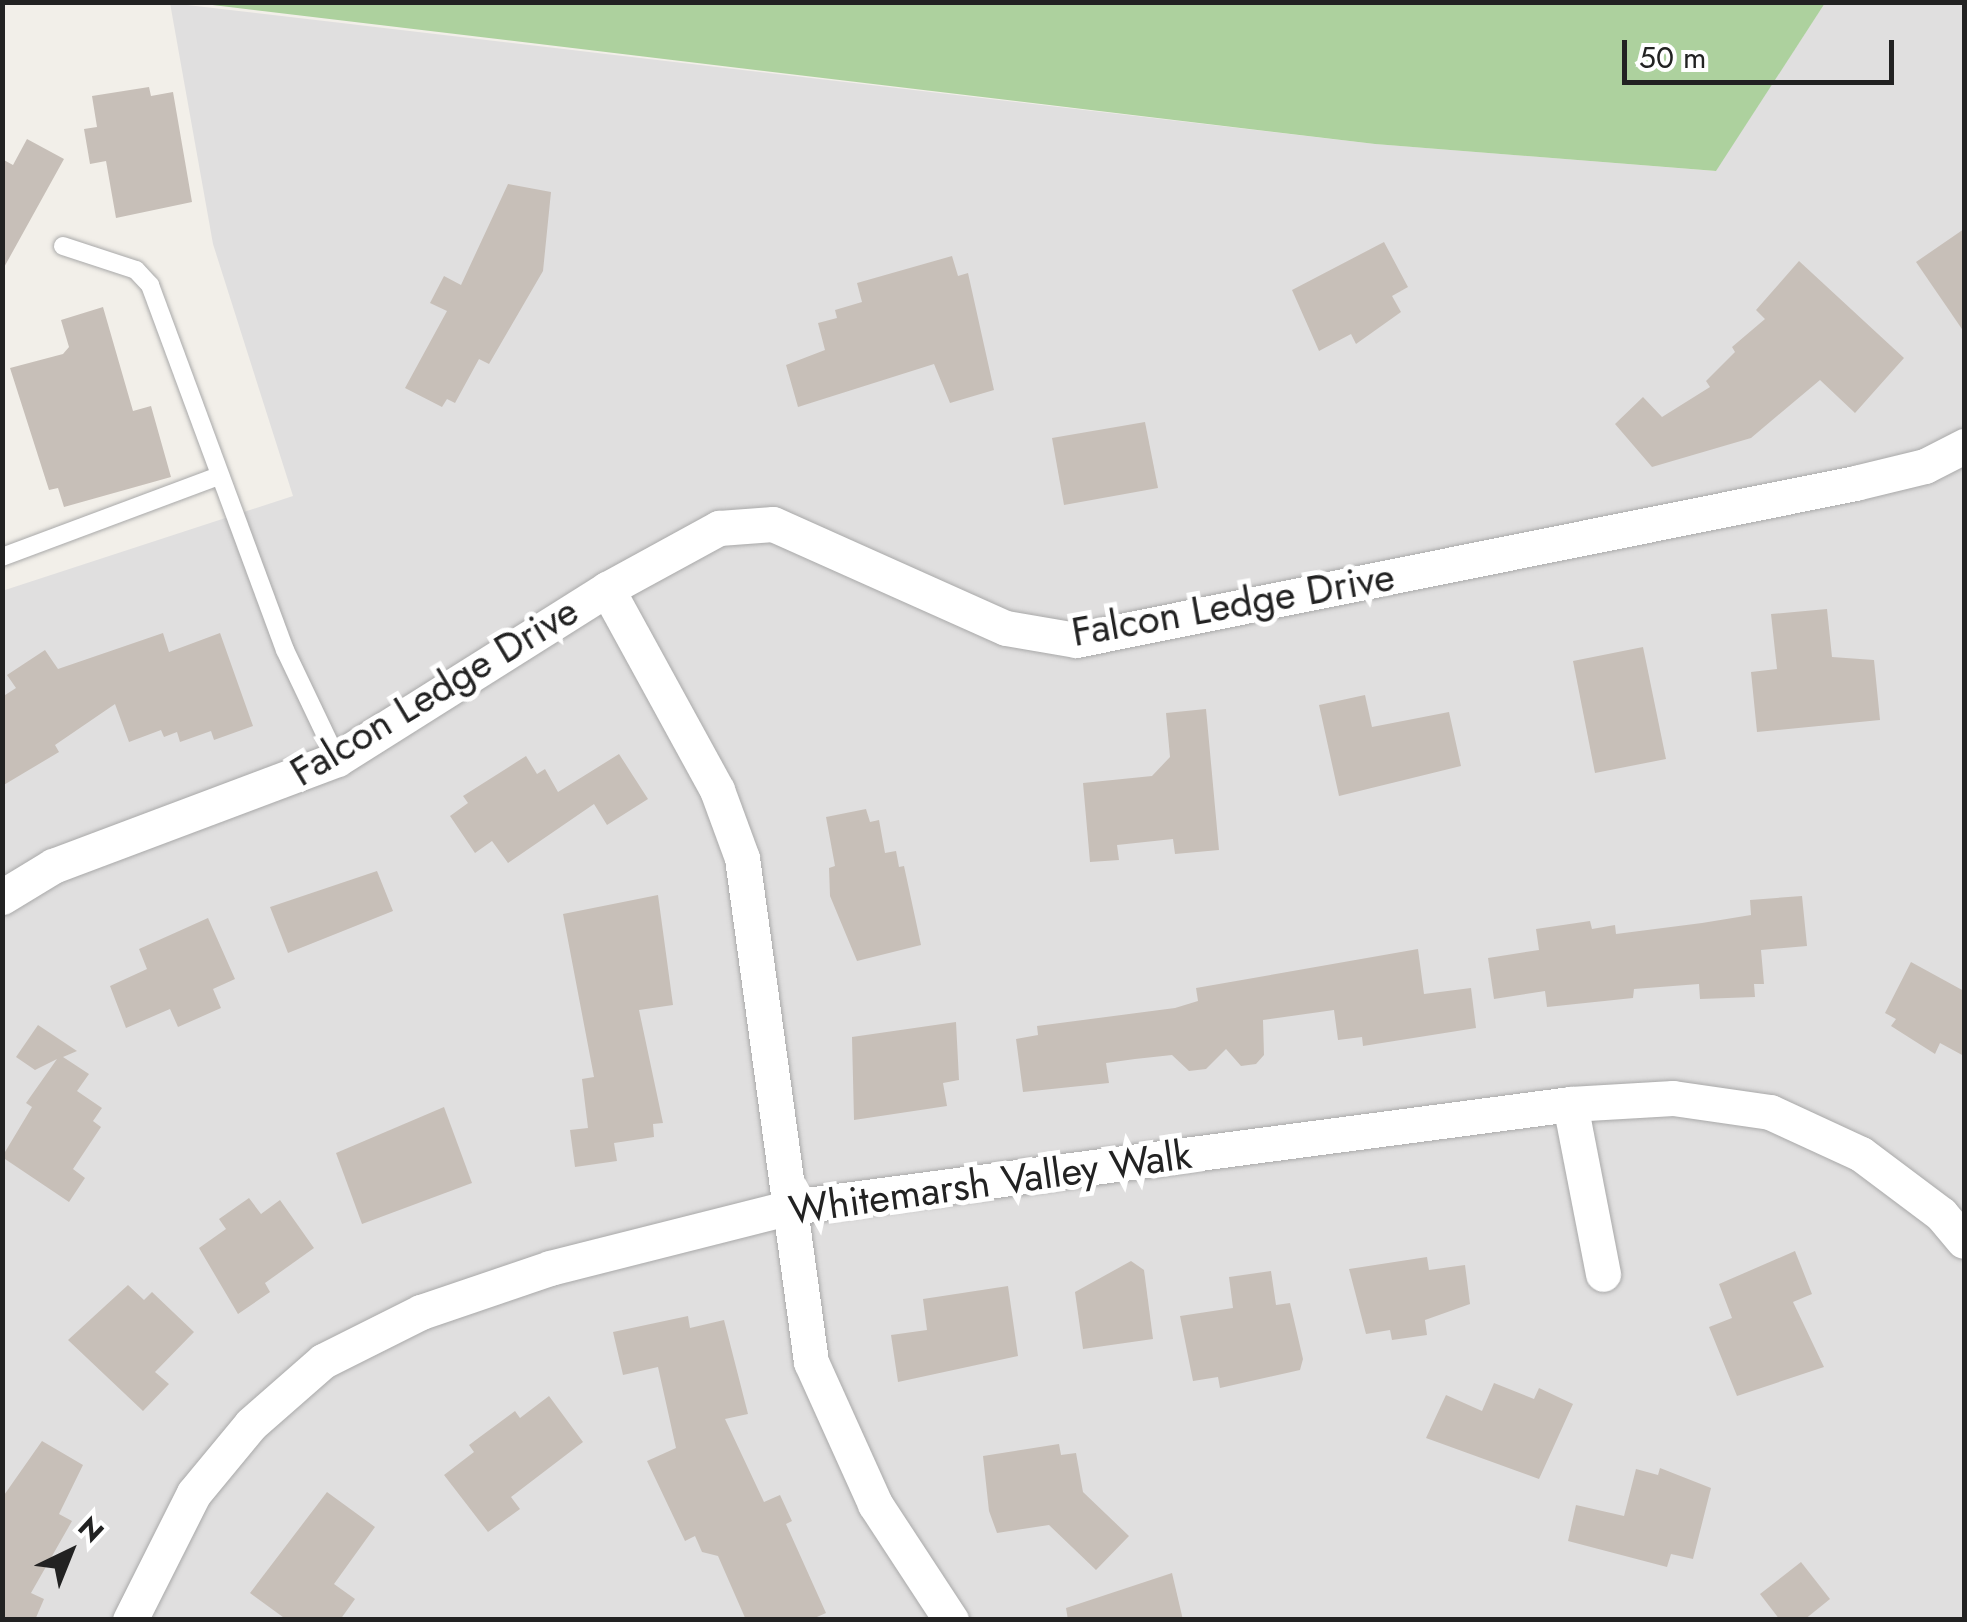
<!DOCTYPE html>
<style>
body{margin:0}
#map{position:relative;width:1967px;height:1622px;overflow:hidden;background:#f2efe9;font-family:Jost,sans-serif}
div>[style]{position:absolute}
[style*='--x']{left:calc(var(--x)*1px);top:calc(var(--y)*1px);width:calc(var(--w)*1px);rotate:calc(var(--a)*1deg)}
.residential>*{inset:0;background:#e0dfdf}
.forest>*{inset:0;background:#add19e}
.building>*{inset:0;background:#c7bfb8}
.roads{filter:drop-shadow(0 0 2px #a9a9a9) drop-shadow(0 0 2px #a9a9a9)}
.lane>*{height:18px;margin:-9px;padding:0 9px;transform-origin:9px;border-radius:9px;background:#fff}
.street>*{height:35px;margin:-17.5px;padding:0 17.5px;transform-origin:17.5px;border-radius:17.5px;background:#fff}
span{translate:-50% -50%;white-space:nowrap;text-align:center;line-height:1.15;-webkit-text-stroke:10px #fff;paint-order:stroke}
.street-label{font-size:40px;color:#222}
.frame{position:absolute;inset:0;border:5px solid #222;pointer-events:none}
.north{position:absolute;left:20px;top:1502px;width:100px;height:100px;-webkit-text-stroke:8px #fff;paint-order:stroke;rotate:43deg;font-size:28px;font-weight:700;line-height:40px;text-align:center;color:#222}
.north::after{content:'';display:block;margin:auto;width:35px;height:45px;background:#222;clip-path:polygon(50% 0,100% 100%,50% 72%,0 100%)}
.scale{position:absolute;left:1622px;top:40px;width:272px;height:45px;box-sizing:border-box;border:5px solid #222;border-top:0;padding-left:12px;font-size:30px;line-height:35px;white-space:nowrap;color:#222;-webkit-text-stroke:8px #fff;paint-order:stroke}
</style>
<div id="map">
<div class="residential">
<i style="clip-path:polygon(170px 3px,1375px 144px,1715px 171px,1825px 3px,1964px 3px,1964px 1619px,3px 1619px,2px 591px,293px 496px,213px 244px)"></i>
</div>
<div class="forest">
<i style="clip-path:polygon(196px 3px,1825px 2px,1825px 3px,1716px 171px,1375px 144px)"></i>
</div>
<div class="building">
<i style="clip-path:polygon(149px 87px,151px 96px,173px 92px,192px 202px,116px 218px,106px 161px,90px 164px,84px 129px,97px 127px,92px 96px)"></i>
<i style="clip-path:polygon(27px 139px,64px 159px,2px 271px,2px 159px,13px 165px)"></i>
<i style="clip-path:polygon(508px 184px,551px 192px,543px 271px,489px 364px,479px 359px,455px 403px,447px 399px,442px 407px,405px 388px,447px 311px,430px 303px,444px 276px,461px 285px)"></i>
<i style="clip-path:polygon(1964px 229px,1964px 332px,1916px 262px)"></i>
<i style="clip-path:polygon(1384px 242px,1408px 287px,1392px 296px,1401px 312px,1356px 344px,1351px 334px,1319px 351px,1292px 290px)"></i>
<i style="clip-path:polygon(952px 256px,958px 276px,968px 273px,994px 390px,950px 403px,934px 364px,798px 407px,786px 365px,825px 350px,818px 323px,837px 318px,835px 310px,862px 302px,857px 283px)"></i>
<i style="clip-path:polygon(1799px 261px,1904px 358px,1855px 413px,1820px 380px,1751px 438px,1652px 467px,1615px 424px,1643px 397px,1662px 417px,1710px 387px,1706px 381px,1735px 352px,1732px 347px,1765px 319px,1756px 310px)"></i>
<i style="clip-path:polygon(103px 307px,133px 411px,151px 406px,171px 477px,64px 507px,58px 488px,49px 490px,10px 368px,63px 354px,69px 347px,61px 320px)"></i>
<i style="clip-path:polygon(1145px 422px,1158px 488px,1064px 505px,1052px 438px)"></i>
<i style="clip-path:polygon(1827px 609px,1832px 657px,1874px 660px,1880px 720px,1757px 732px,1751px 672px,1777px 669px,1771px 614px)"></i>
<i style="clip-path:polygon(163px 633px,169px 652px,220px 633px,253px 726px,214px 740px,211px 731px,180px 742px,177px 732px,164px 737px,161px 730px,129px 742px,115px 704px,55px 745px,59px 752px,2px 786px,2px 697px,16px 688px,7px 675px,45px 650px,58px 669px)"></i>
<i style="clip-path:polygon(1643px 647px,1666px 759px,1595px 773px,1573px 661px)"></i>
<i style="clip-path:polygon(1365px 695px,1372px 727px,1449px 712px,1461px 766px,1339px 796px,1319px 705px)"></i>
<i style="clip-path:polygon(1206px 709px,1219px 850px,1175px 854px,1173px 839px,1117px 845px,1119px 860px,1090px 862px,1083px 783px,1152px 776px,1170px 757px,1166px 713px)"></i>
<i style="clip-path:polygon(619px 754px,648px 799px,607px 825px,594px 804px,508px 863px,492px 841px,475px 853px,450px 816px,468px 803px,463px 796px,526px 756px,537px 774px,545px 769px,558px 792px)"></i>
<i style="clip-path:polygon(866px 809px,870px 822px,879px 820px,885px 853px,896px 851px,899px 867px,904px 866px,921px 945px,857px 961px,830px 896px,829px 868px,835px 866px,826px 817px)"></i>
<i style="clip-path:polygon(377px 871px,393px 911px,288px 953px,270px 907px)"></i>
<i style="clip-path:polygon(658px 895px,673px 1005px,639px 1010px,663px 1123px,653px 1124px,654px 1137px,614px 1143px,617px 1161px,575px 1167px,570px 1130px,588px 1128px,582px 1079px,594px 1077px,563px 914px)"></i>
<i style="clip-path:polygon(1802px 896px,1807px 946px,1761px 950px,1764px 984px,1754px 984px,1755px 997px,1700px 999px,1699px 984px,1634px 989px,1633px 998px,1547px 1007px,1545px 991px,1494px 999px,1488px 958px,1539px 950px,1536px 929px,1590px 921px,1592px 929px,1615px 925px,1616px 934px,1702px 923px,1751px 915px,1750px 900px)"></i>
<i style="clip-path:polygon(208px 918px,235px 979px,213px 989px,221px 1008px,178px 1027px,170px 1009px,126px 1028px,110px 986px,147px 969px,139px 949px)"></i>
<i style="clip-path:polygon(1418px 949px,1424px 994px,1471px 988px,1476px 1028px,1363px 1046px,1362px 1037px,1338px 1040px,1334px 1010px,1263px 1020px,1264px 1055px,1256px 1064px,1241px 1066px,1226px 1049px,1206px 1069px,1189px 1071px,1172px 1055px,1135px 1059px,1106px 1063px,1109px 1083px,1023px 1092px,1016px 1039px,1038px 1035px,1037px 1026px,1175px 1008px,1198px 1001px,1196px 988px)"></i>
<i style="clip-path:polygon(1911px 962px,1964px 991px,1964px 1056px,1940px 1043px,1935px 1054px,1891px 1026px,1896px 1019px,1885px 1013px)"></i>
<i style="clip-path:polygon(956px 1022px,959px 1080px,943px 1083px,947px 1106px,854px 1120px,852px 1037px)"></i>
<i style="clip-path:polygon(38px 1025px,77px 1051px,63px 1057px,89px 1074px,77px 1091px,102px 1108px,93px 1121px,101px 1127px,73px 1169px,85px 1178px,69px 1202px,2px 1157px,32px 1107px,26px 1103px,57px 1059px,35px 1070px,16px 1057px)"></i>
<i style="clip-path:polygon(444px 1107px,472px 1183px,362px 1224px,336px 1153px)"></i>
<i style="clip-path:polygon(249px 1198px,261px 1214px,280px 1200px,314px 1248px,265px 1283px,270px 1292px,238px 1314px,199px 1248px,226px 1229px,219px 1219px)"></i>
<i style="clip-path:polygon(1795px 1251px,1812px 1294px,1793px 1302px,1824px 1367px,1737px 1396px,1709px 1327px,1732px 1318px,1719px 1284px)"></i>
<i style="clip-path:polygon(1427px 1257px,1429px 1270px,1465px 1265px,1470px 1304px,1425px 1320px,1427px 1335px,1392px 1340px,1390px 1330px,1366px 1334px,1349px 1269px)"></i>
<i style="clip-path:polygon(1131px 1261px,1144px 1270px,1153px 1339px,1083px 1349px,1075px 1292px)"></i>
<i style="clip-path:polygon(1271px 1271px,1276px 1305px,1290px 1303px,1303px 1359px,1300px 1370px,1220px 1388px,1218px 1377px,1193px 1381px,1180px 1316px,1233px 1308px,1229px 1277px)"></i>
<i style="clip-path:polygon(128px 1285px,144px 1300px,152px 1292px,194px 1332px,155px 1372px,169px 1384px,143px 1411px,68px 1340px)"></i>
<i style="clip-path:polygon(1008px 1286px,1018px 1356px,898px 1382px,891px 1335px,927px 1330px,923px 1299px)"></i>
<i style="clip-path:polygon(688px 1316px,690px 1328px,724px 1320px,748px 1414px,725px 1419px,764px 1502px,780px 1495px,792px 1521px,786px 1524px,826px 1613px,810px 1620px,746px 1620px,718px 1556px,702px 1552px,695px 1536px,685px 1541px,647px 1461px,676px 1448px,658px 1367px,623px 1375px,613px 1332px)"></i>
<i style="clip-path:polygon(1494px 1383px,1534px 1399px,1539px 1388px,1573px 1404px,1539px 1479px,1426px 1438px,1446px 1395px,1482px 1411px)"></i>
<i style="clip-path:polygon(549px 1396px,583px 1442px,511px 1497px,520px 1509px,488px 1532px,444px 1475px,474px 1452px,469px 1445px,515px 1411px,520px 1418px)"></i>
<i style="clip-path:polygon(42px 1441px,83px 1465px,59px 1514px,72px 1521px,31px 1593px,44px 1599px,35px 1620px,2px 1620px,2px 1498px)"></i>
<i style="clip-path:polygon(1059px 1444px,1061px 1455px,1076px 1453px,1083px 1492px,1129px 1536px,1096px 1570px,1049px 1525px,997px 1533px,989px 1511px,983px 1456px)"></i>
<i style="clip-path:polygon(1660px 1468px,1711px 1488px,1693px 1559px,1671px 1554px,1667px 1567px,1568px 1541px,1576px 1505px,1624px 1516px,1636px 1469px,1658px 1475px)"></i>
<i style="clip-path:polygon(327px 1492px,375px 1527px,334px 1584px,355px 1599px,340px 1620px,287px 1620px,250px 1593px)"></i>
<i style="clip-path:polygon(1801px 1562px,1830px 1599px,1804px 1620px,1780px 1620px,1760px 1594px)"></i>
<i style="clip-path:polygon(1172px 1573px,1183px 1620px,1068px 1620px,1066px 1608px)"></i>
</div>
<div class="roads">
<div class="lane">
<i style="--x:63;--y:246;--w:77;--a:18.2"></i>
<i style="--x:136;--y:270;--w:21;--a:47"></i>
<i style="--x:150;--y:285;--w:389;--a:69.7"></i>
<i style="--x:285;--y:650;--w:121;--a:64.5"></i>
<i style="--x:2;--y:557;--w:232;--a:-20.5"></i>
</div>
<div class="street">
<i style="--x:607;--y:589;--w:229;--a:61.3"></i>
<i style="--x:717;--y:790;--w:72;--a:69.8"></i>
<i style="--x:742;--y:858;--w:509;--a:82.2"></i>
<i style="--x:811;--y:1362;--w:156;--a:65.7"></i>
<i style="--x:875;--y:1504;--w:139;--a:56.8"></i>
<i style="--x:2;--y:897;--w:60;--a:-31.3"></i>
<i style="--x:53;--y:866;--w:303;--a:-20.6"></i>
<i style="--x:337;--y:759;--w:319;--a:-32.2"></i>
<i style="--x:607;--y:589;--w:128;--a:-28.6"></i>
<i style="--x:719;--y:528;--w:54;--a:-4.2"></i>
<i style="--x:773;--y:524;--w:255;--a:24.1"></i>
<i style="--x:1006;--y:628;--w:71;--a:9.7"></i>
<i style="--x:1076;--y:640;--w:795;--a:-11.39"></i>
<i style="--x:1855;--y:483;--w:72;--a:-13.7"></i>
<i style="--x:1925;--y:466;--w:44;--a:-27.1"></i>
<i style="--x:1570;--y:1104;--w:173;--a:79"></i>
<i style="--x:130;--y:1620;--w:142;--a:-63.3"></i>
<i style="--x:194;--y:1493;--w:89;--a:-50.4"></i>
<i style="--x:251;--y:1424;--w:96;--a:-41.2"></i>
<i style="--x:323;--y:1361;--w:110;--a:-26.6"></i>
<i style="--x:421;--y:1312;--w:136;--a:-18.8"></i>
<i style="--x:550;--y:1268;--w:249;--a:-14.2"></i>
<i style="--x:791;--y:1207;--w:786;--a:-7.53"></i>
<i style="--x:1570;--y:1104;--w:103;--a:-3.3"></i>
<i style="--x:1673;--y:1098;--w:98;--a:8.2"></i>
<i style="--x:1770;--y:1112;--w:100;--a:24.8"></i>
<i style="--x:1861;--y:1154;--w:100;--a:36.9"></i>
<i style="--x:1941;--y:1214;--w:35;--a:50"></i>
</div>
</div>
<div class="street-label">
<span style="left:1233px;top:604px;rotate:-10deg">Falcon Ledge Drive</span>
<span style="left:434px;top:691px;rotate:-31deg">Falcon Ledge Drive</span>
<span style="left:990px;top:1182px;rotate:-8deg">Whitemarsh Valley Walk</span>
</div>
<div class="frame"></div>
<div class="north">N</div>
<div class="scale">50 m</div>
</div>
